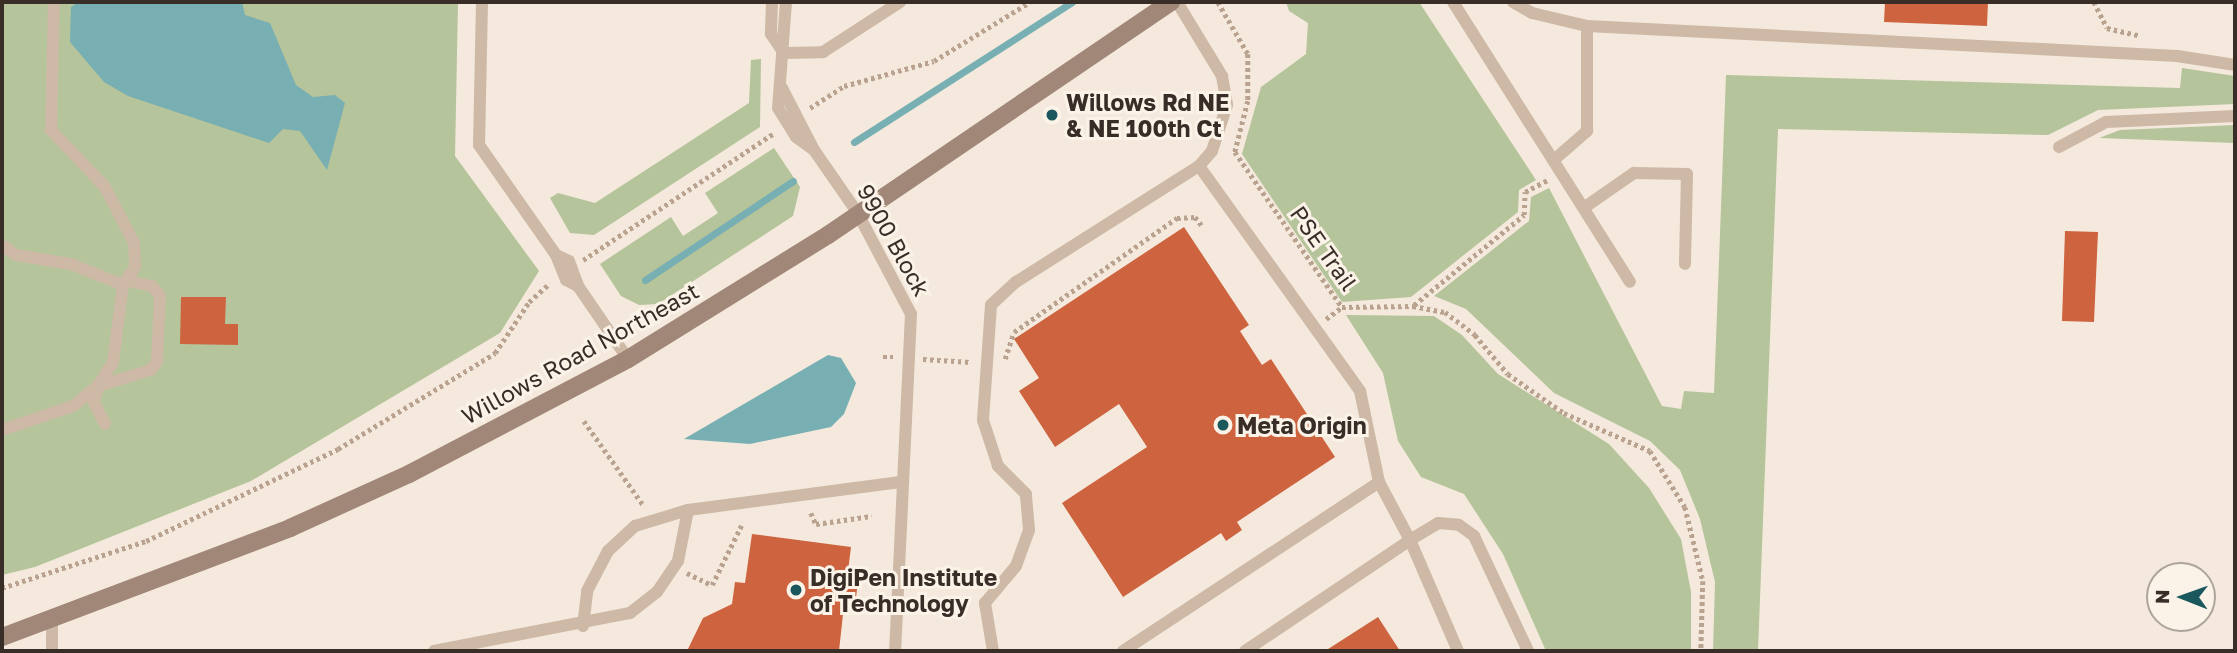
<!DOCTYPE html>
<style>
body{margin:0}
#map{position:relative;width:2237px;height:653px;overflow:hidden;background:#f4e9dc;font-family:"Golos Text",sans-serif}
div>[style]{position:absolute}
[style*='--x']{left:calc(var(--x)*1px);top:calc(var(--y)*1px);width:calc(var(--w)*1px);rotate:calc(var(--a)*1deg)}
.green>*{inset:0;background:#b5c49a}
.water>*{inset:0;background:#78afb3}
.stream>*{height:7px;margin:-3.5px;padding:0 3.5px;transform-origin:3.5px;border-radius:3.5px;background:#78afb3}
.building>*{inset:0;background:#ce643f}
.path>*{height:4.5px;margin-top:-2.25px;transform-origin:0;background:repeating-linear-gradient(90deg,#b9a390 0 3.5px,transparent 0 7px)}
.service>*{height:12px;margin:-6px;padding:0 6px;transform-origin:6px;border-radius:6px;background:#cdb9a6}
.secondary>*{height:18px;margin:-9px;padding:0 9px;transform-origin:9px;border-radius:9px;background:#a18778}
.dots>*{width:19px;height:19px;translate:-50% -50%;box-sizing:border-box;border:4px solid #fbf3e8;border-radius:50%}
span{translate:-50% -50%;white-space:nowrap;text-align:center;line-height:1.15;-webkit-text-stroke:6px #fbf3e8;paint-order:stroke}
.poi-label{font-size:23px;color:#392d28;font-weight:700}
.left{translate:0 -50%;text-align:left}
.street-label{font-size:23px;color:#392d28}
.frame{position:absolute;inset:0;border:4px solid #392d28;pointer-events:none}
.north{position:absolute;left:2146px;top:562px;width:70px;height:70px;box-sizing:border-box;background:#fbf3e8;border:2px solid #ada49b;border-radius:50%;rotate:271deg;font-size:19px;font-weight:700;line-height:28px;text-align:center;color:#392d28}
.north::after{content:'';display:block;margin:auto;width:24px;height:32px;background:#1a585d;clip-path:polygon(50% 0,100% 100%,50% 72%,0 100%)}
</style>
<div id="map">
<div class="green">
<i style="clip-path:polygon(2px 2px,458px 2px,455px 156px,539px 271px,500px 333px,251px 481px,35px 567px,2px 575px)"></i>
<i style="clip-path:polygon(1286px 2px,1419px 2px,1536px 180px,1519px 190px,1518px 212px,1411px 297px,1342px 302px,1242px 154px,1261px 87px,1306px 54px,1308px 23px,1289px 11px)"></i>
<i style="clip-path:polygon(761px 59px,760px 127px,594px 235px,570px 233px,550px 198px,558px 193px,595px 203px,749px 103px,751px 60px)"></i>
<i style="clip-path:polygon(2182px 68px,2235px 76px,2235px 104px,2098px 110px,2048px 135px,1778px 129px,1758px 651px,1713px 651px,1715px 582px,1700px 519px,1680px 470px,1650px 441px,1554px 393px,1466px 309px,1434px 296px,1529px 221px,1531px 197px,1549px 188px,1662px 406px,1681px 409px,1684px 391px,1714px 393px,1726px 75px,2180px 88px)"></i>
<i style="clip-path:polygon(2235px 125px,2235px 143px,2099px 138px,2120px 130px)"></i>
<i style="clip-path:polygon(774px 148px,800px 187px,793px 216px,658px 304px,639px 305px,621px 296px,600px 264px,671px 217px,683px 236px,718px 213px,705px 193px)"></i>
<i style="clip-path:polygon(1346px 315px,1434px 316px,1462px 335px,1498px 374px,1609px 444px,1649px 488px,1681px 539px,1691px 592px,1691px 651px,1546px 651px,1503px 554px,1464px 494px,1421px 477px,1398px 441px,1383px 373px)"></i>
</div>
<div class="water">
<i style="clip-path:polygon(78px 2px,242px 2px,245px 15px,270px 23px,296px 85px,313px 97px,335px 95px,345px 103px,327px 170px,300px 131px,283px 129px,269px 143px,128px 96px,104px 82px,70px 42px,71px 7px)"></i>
<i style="clip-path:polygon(828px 355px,841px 358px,856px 383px,844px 414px,831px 427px,750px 444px,684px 439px)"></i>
</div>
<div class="stream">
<i style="--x:854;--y:142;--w:259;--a:-32.7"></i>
<i style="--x:645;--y:280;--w:178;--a:-33.8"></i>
</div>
<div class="building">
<i style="clip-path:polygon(1885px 2px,1988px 2px,1987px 26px,1884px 22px)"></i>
<i style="clip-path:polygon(1184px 227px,1249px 325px,1240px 331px,1262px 365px,1271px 359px,1335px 457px,1237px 522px,1242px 530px,1226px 541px,1221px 533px,1123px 597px,1062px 503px,1147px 447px,1119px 404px,1055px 447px,1019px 391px,1039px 378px,1014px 339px)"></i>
<i style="clip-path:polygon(2065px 231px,2098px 232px,2094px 322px,2062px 321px)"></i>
<i style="clip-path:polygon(181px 297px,226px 297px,225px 324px,238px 324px,238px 345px,180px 344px)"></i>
<i style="clip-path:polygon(752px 534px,851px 547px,848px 571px,859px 572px,856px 598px,845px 596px,839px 651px,687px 651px,703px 618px,732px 604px,735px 582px,745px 583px)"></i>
<i style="clip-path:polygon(1378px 617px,1400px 651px,1325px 651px)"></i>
</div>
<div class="path">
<i style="--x:1218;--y:2;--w:60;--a:60"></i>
<i style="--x:1248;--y:54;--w:47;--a:90"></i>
<i style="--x:1248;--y:101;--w:53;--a:104.3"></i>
<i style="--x:1235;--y:152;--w:188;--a:55.4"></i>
<i style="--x:1342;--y:307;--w:71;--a:-0.8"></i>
<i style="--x:1413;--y:306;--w:33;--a:11"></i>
<i style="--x:1445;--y:312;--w:38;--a:37"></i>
<i style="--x:1475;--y:335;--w:51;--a:49.8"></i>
<i style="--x:1508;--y:374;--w:68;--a:34.9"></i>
<i style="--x:1564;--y:413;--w:94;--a:23.8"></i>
<i style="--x:1650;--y:451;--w:66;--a:58"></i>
<i style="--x:1685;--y:507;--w:76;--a:76.3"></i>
<i style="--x:1703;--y:581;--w:70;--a:91.6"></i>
<i style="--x:2094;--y:2;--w:29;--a:63"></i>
<i style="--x:2107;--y:28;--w:32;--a:13"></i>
<i style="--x:810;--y:108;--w:40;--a:-32.9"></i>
<i style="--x:844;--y:86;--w:93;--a:-15.5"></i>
<i style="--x:934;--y:61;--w:113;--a:-31.6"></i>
<i style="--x:583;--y:260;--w:229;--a:-33.6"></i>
<i style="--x:1414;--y:305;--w:142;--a:-39.3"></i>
<i style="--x:1524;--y:215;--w:23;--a:-88"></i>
<i style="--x:1525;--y:192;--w:26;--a:-28"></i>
<i style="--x:1326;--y:319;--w:20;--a:-37"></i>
<i style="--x:883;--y:357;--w:10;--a:0"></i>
<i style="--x:923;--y:359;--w:47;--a:3.7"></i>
<i style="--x:1005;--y:359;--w:28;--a:-72"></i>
<i style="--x:1014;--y:332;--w:199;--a:-35"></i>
<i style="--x:1177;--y:218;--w:18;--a:-3"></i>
<i style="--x:1195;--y:217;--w:13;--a:51"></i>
<i style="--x:584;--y:421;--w:104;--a:54.8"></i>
<i style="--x:811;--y:513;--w:12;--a:66"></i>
<i style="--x:816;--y:524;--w:56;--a:-8.3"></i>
<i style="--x:687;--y:573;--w:28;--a:26"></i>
<i style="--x:712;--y:585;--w:70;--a:-63.8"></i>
<i style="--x:2;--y:588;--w:151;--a:-18.1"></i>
<i style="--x:146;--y:541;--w:213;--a:-25.6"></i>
<i style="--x:338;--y:449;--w:184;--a:-31.4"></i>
<i style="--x:495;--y:353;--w:61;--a:-56.3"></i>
<i style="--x:529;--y:302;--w:28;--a:-42"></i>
</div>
<div class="service">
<i style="--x:482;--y:2;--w:143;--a:91.2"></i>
<i style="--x:479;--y:145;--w:134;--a:55"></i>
<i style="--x:556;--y:255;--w:27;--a:68"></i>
<i style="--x:566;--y:280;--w:13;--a:27"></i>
<i style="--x:578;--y:286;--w:88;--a:55.6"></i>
<i style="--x:772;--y:2;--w:32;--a:92"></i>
<i style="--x:771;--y:34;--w:23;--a:56"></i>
<i style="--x:786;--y:2;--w:106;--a:94.3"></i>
<i style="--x:778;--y:108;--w:34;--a:58"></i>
<i style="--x:796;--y:137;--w:22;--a:36"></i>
<i style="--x:814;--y:150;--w:75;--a:55.3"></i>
<i style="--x:857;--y:212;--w:115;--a:62.1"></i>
<i style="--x:911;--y:314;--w:337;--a:92.7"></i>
<i style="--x:1177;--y:2;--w:87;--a:58.7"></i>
<i style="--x:1222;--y:76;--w:29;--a:80"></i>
<i style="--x:1227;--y:105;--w:48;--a:108.1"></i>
<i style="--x:1212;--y:151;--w:20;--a:131"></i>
<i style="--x:1199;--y:166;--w:277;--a:54.4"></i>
<i style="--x:1360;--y:391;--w:93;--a:78.2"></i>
<i style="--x:1379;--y:482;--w:66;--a:61.9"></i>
<i style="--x:1410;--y:540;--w:33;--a:-31"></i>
<i style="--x:1438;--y:523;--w:21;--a:5"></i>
<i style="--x:1459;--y:525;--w:19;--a:36"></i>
<i style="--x:1474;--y:536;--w:127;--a:64.8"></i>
<i style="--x:1453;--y:2;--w:331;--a:57.7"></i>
<i style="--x:1513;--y:2;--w:22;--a:30"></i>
<i style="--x:1532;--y:13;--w:57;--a:13.3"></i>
<i style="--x:1587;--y:26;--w:591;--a:2.91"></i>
<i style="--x:2177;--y:56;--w:59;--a:8.8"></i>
<i style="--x:784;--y:53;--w:39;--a:-1"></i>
<i style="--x:823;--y:52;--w:92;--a:-33"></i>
<i style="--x:782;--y:88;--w:70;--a:62.7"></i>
<i style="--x:2059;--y:147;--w:53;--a:-28"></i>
<i style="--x:2106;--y:122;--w:129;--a:-2.7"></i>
<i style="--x:1555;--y:159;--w:43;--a:-41.2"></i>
<i style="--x:1587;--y:131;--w:105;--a:-90"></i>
<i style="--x:1585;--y:207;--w:60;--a:-34.8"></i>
<i style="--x:1634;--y:173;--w:53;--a:1.1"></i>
<i style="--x:1687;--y:174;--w:90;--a:91.3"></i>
<i style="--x:2;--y:245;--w:17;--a:36"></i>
<i style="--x:16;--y:255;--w:56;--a:9.3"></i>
<i style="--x:71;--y:264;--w:56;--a:22"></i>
<i style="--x:556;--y:255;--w:14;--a:25"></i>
<i style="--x:569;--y:261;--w:27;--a:70"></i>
<i style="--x:105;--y:424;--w:25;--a:-117"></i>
<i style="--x:94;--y:402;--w:16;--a:-76"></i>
<i style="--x:98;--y:386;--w:55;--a:-16.8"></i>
<i style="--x:151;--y:370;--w:11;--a:-56"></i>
<i style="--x:157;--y:361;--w:65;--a:-87.4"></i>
<i style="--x:160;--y:296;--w:13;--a:-129"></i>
<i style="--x:152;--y:286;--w:19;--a:-168"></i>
<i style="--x:133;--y:282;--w:9;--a:-111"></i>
<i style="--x:2;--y:430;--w:75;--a:-18.7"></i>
<i style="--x:73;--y:406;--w:32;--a:-39"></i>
<i style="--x:98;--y:386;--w:28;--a:-58"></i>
<i style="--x:113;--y:362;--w:78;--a:-82.6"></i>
<i style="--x:123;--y:285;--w:22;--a:-56"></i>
<i style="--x:135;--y:267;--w:24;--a:-92"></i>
<i style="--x:134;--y:243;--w:63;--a:-117.4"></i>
<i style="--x:105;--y:187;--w:79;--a:-133.5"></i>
<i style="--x:51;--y:130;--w:128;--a:-88.7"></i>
<i style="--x:52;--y:621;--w:30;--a:90"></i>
<i style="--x:583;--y:626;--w:35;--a:-83"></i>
<i style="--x:587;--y:591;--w:45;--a:-62.3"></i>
<i style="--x:608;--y:551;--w:37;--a:-43"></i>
<i style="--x:635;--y:526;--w:55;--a:-16.8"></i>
<i style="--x:688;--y:510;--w:216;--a:-7.5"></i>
<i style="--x:434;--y:651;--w:200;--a:-11"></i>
<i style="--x:630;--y:613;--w:34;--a:-38"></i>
<i style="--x:657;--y:592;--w:37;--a:-56"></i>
<i style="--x:678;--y:561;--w:52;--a:-78.9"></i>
<i style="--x:993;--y:651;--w:49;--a:-99.5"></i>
<i style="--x:985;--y:603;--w:48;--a:-50"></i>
<i style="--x:1016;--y:566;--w:38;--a:-70"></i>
<i style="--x:1029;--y:530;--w:36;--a:-95"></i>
<i style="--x:1026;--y:494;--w:40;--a:-135"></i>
<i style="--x:998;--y:466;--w:48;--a:-108.1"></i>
<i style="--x:983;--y:420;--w:115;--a:-86"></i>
<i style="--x:991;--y:305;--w:34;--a:-43"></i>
<i style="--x:1016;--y:282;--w:217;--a:-32.4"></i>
<i style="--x:1123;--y:651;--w:307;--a:-33.4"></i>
<i style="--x:1245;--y:651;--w:199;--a:-33.9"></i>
<i style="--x:1410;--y:540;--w:121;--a:66.6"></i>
</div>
<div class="secondary">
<i style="--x:2;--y:637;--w:308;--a:-20.7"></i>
<i style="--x:290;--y:528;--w:131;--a:-24.4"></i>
<i style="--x:409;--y:474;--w:247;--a:-27.7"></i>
<i style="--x:628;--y:359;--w:235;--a:-31.8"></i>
<i style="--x:828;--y:235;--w:415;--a:-34.2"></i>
</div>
<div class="dots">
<i style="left:1052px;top:115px;background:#1a585d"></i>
<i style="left:1223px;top:425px;background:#1a585d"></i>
<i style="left:796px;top:590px;background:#1a585d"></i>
</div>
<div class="poi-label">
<span class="left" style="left:1066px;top:115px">Willows Rd NE<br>&amp; NE 100th Ct</span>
<span class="left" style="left:1237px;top:425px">Meta Origin</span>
<span class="left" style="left:810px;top:590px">DigiPen Institute<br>of Technology</span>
</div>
<div class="street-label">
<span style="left:894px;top:240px;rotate:61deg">9900 Block</span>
<span style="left:1324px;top:248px;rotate:55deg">PSE Trail</span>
<span style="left:580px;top:353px;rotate:-29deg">Willows Road Northeast</span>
</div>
<div class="frame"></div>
<div class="north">N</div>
</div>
